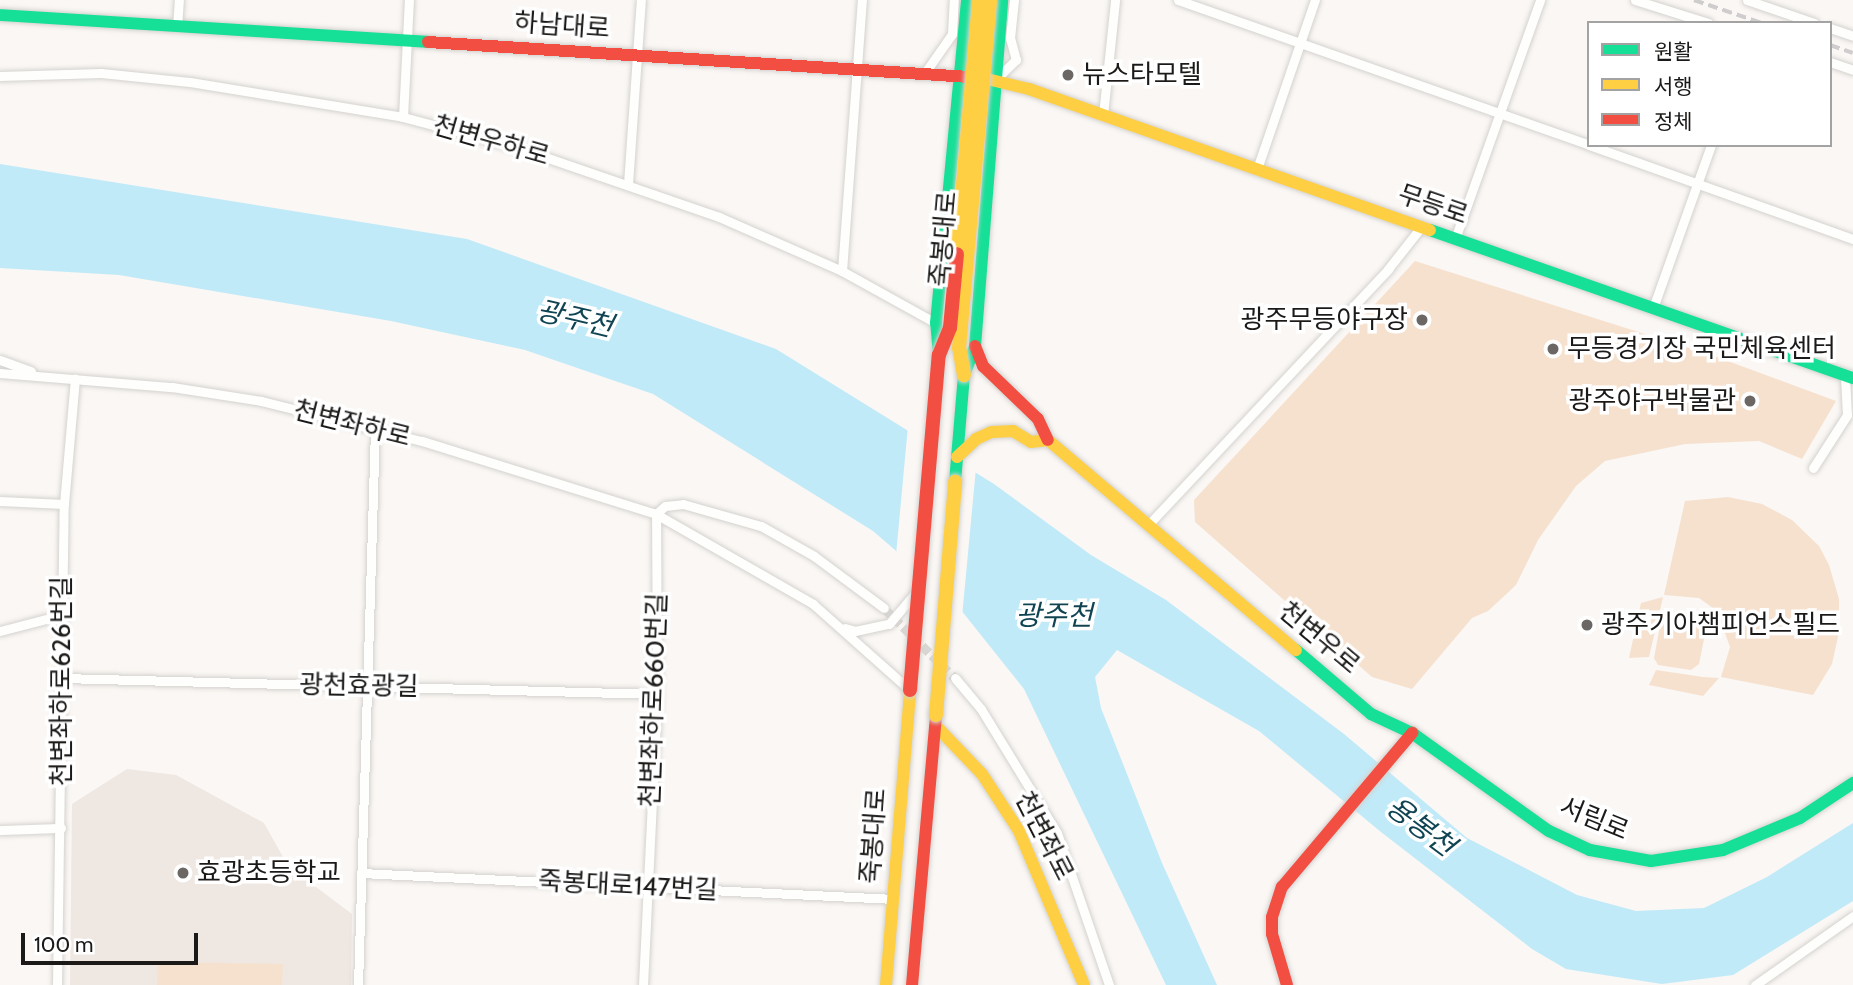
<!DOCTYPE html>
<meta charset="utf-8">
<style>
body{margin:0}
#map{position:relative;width:1853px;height:985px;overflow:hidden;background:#faf7f4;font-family:Cabin,"Noto Sans KR",sans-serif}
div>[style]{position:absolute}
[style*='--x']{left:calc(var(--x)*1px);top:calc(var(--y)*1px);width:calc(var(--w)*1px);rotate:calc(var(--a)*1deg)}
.built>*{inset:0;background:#efe7e1}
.green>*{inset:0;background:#f6e1ce}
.water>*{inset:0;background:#c1eaf8}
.pier>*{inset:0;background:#faf7f4}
.street-tunnel>*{height:9px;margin-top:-4.5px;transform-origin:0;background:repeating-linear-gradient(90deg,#d9d6d3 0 9px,transparent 0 13.5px)}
.roads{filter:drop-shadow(0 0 2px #d4d2cf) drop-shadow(0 0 2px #d4d2cf)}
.street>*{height:9px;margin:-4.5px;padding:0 4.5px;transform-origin:4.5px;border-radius:4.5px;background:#fefefd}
.fast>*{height:12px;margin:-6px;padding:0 6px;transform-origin:6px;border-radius:6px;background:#16e098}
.slow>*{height:12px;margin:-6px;padding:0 6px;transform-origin:6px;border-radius:6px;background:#ffcf43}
.jam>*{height:12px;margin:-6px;padding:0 6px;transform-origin:6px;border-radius:6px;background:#f24e42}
.rail>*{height:3.5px;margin-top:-1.75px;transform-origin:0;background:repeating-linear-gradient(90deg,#cecccc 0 10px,transparent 0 15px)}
.bridges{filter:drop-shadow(0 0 2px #d4d2cf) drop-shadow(0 0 2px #d4d2cf)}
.slow-bridge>*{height:14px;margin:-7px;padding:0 7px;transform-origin:7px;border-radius:7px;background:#ffcf43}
.jam-bridge>*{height:14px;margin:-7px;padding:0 7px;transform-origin:7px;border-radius:7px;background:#f24e42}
.dots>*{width:19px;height:19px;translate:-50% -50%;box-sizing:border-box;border:4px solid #fff;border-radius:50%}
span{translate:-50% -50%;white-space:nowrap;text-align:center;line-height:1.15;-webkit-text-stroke:7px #fff;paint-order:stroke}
.street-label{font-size:26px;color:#1c1a18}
.poi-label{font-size:26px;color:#1c1a18}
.left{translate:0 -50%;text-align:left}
.right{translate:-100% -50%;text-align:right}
.water-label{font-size:28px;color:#104453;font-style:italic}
.legend{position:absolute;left:1587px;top:21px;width:245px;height:126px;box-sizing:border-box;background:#fff;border:2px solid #a4a3a3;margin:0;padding:9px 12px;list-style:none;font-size:21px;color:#1c1a18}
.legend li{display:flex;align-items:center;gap:14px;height:35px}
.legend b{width:35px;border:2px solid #a4a3a3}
.scale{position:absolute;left:21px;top:933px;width:177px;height:32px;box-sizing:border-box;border:4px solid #1c1a18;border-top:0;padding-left:9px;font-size:21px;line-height:24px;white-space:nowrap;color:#1c1a18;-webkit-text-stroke:5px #fff;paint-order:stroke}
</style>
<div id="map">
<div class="built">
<i style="clip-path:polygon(127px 769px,176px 775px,264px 823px,288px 866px,352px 914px,351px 985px,70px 985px,72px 804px)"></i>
</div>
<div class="green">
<i style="clip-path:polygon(1415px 261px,1714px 356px,1836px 401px,1802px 459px,1759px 441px,1685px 444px,1605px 461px,1576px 486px,1538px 540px,1516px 585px,1488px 611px,1472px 618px,1412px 689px,1372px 677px,1195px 522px,1194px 500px)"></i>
<i style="clip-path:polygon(1728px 497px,1762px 504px,1792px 520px,1819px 546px,1829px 565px,1839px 599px,1839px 632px,1832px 664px,1813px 695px,1721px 677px,1730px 647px,1717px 611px,1699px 598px,1664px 595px,1685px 501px)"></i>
<i style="clip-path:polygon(1663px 597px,1649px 657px,1629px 658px,1641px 603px)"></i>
<i style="clip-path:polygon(1668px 620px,1698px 625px,1705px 634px,1699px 664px,1691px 670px,1658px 665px,1654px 658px,1660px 626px)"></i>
<i style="clip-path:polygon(1656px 670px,1703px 677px,1719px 678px,1703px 696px,1649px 685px)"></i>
<i style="clip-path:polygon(158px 962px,283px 964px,282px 985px,157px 985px)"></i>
</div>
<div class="water">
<i style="clip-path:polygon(0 164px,467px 239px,776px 349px,994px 484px,1091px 555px,1166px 600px,1344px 734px,1467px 838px,1577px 895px,1636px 911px,1704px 908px,1767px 877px,1853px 823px,1853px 901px,1733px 975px,1662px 984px,1566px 969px,1532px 949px,1381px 832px,1259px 731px,1117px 650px,1095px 677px,1101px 708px,1162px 863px,1217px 985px,1166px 985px,1024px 689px,953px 600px,873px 531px,653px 394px,525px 350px,391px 321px,119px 275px,0 268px)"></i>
</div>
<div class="pier">
<i style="clip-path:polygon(908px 426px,976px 468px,962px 617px,896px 555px)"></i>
</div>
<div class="street-tunnel">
<i style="--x:884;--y:608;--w:100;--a:44.6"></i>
</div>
<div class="roads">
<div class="street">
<i style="--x:1178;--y:0;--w:436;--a:19.4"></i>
<i style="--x:1635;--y:0;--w:77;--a:17.5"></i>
<i style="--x:1747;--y:0;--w:71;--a:18.9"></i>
<i style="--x:177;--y:27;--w:27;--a:-86"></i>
<i style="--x:1830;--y:28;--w:24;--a:19"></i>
<i style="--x:1830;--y:62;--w:24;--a:19"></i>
<i style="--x:924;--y:74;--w:49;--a:-55"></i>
<i style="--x:952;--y:34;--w:34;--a:-87"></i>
<i style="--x:0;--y:76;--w:101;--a:-1.7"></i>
<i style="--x:101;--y:73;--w:89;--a:5.8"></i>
<i style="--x:190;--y:82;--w:216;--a:9.3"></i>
<i style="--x:403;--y:117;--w:117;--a:14.9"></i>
<i style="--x:516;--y:147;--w:215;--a:19"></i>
<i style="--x:719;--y:217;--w:134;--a:23.7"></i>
<i style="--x:842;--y:271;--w:107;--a:29"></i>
<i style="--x:996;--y:79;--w:28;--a:-44"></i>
<i style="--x:1016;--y:60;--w:23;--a:-105"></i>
<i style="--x:1010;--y:38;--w:38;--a:-84"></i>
<i style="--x:1103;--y:115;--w:116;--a:-84"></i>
<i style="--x:403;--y:117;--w:117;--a:-87.1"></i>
<i style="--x:1589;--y:145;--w:280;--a:19.6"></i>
<i style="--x:1257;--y:169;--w:179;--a:-71.1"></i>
<i style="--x:628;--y:184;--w:184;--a:-86"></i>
<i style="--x:1455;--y:239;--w:254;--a:-70.4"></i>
<i style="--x:842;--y:271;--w:272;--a:-85.8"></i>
<i style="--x:1653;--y:308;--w:173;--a:-70.4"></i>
<i style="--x:0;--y:360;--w:33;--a:20"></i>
<i style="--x:0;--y:373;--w:173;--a:4.7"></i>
<i style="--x:172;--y:387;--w:90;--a:8.9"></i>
<i style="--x:261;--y:401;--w:166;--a:14"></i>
<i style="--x:422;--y:441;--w:245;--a:17.3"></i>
<i style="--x:656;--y:514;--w:181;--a:29.8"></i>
<i style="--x:813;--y:604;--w:130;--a:41.6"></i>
<i style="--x:1813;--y:468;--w:63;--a:-57.3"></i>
<i style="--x:1847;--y:415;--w:39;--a:-93"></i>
<i style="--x:0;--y:501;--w:64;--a:2.7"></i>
<i style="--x:1148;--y:525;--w:351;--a:-46.8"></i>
<i style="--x:1388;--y:269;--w:53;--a:-51.8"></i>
<i style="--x:845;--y:628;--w:10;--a:17"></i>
<i style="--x:855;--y:631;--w:35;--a:-12"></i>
<i style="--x:889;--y:624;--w:42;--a:-49.8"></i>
<i style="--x:0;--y:631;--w:64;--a:-14.5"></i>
<i style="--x:62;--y:678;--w:595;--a:1.54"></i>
<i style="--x:955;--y:678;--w:40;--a:50"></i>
<i style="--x:981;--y:709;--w:145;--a:58.5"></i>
<i style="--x:1057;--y:833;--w:161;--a:71.1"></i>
<i style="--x:0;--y:830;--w:61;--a:-1.9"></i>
<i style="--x:361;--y:873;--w:534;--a:2.79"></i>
<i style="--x:57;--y:985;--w:481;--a:-89.2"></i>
<i style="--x:64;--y:504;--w:126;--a:-85"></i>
<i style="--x:358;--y:985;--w:556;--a:-88.25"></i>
<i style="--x:643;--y:985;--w:291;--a:-87.2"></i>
<i style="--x:657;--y:694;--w:180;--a:-90.3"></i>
<i style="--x:656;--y:514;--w:12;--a:-42"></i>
<i style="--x:665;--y:506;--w:18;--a:-6"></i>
<i style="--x:683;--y:504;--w:81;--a:15.8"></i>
<i style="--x:761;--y:526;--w:61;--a:29.5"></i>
<i style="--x:814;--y:556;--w:87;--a:36.6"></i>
<i style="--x:1755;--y:985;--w:120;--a:-35.1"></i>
</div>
<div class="fast">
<i style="--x:0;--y:15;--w:429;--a:3.6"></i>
<i style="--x:1430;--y:230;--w:448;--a:19.3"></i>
<i style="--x:939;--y:355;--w:32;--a:-95"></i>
<i style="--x:936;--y:323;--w:324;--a:-84.5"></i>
<i style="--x:955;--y:482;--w:107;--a:-85.2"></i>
<i style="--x:964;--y:375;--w:31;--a:-69"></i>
<i style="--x:975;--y:346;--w:347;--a:-85.5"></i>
<i style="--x:1296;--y:650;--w:99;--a:40.5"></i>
<i style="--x:1371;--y:714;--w:45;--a:24.9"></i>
<i style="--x:1412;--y:733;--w:168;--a:35.6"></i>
<i style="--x:1549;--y:831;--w:45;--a:24.9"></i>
<i style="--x:1590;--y:850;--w:62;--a:10.2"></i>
<i style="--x:1651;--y:861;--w:73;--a:-8.7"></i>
<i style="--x:1723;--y:850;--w:83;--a:-22.6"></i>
<i style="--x:1800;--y:818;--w:64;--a:-33.4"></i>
</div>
<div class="slow">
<i style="--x:987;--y:79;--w:43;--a:13.4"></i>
<i style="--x:1029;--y:89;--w:425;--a:19.4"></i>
<i style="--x:957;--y:457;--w:26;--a:-43"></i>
<i style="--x:976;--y:439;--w:17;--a:-24"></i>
<i style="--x:992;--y:432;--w:21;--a:-3"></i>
<i style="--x:1013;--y:431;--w:21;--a:31"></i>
<i style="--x:1031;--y:442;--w:17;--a:-7"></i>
<i style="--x:1048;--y:440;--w:325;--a:40.3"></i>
<i style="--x:935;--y:725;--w:68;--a:46.2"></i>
<i style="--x:982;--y:774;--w:68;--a:57"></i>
<i style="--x:1019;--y:831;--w:167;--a:67.1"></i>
<i style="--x:886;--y:985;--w:296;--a:-85.3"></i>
</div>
<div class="jam">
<i style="--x:428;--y:42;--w:542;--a:3.7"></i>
<i style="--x:975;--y:346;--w:22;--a:68"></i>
<i style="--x:983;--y:366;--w:76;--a:43.9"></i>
<i style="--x:1038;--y:419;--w:23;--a:65"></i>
<i style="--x:912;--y:985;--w:271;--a:-84.9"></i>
<i style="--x:1287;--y:985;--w:53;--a:-106.4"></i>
<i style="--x:1272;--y:934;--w:17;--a:-90"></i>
<i style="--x:1272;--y:917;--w:32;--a:-72"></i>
<i style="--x:1282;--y:887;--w:202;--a:-49.8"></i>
</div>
</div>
<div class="rail">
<i style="--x:1694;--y:0;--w:72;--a:18.7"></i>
<i style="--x:1830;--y:45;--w:24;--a:19"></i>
</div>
<div class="bridges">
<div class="slow-bridge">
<i style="--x:957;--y:254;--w:255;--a:-85"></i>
<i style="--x:964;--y:375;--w:27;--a:-100"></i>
<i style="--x:959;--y:348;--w:349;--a:-84.9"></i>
<i style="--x:936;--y:715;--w:234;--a:-85.3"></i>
</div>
<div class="jam-bridge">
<i style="--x:910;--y:690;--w:336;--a:-85.1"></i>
<i style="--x:939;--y:355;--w:29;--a:-68"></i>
<i style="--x:950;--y:328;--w:74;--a:-84.6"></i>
</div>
</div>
<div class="dots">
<i style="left:1068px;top:75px;background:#6a6765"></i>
<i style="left:1422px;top:320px;background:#6a6765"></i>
<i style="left:1553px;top:349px;background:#6a6765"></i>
<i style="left:1750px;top:401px;background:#6a6765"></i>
<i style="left:1587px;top:625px;background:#6a6765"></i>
<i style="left:183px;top:873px;background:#6a6765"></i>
</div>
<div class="street-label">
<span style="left:562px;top:26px;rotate:4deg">하남대로</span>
<span style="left:491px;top:141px;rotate:16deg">천변우하로</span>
<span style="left:1433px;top:205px;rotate:19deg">무등로</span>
<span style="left:944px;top:239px;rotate:-85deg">죽봉대로</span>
<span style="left:352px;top:424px;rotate:14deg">천변좌하로</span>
<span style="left:1319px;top:638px;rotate:40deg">천변우로</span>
<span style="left:62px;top:681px;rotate:-90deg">천변좌하로626번길</span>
<span style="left:359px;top:686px;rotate:1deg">광천효광길</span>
<span style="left:654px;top:700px;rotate:-88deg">천변좌하로660번길</span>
<span style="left:1594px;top:819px;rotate:22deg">서림로</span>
<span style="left:874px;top:836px;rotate:-86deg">죽봉대로</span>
<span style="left:1044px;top:836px;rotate:63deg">천변좌로</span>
<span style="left:628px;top:886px;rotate:3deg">죽봉대로147번길</span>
</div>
<div class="poi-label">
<span class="left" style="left:1082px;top:75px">뉴스타모텔</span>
<span class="right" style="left:1408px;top:320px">광주무등야구장</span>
<span class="left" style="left:1567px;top:349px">무등경기장 국민체육센터</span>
<span class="right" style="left:1736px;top:401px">광주야구박물관</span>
<span class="left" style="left:1601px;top:625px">광주기아챔피언스필드</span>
<span class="left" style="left:197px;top:873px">효광초등학교</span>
</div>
<div class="water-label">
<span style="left:575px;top:318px;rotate:13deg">광주천</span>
<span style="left:1054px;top:615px">광주천</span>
<span style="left:1421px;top:826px;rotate:37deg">용봉천</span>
</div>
<ul class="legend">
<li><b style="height:9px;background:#16e098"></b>원활</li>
<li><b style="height:9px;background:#ffcf43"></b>서행</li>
<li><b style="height:9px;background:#f24e42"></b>정체</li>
</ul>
<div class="scale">100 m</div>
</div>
